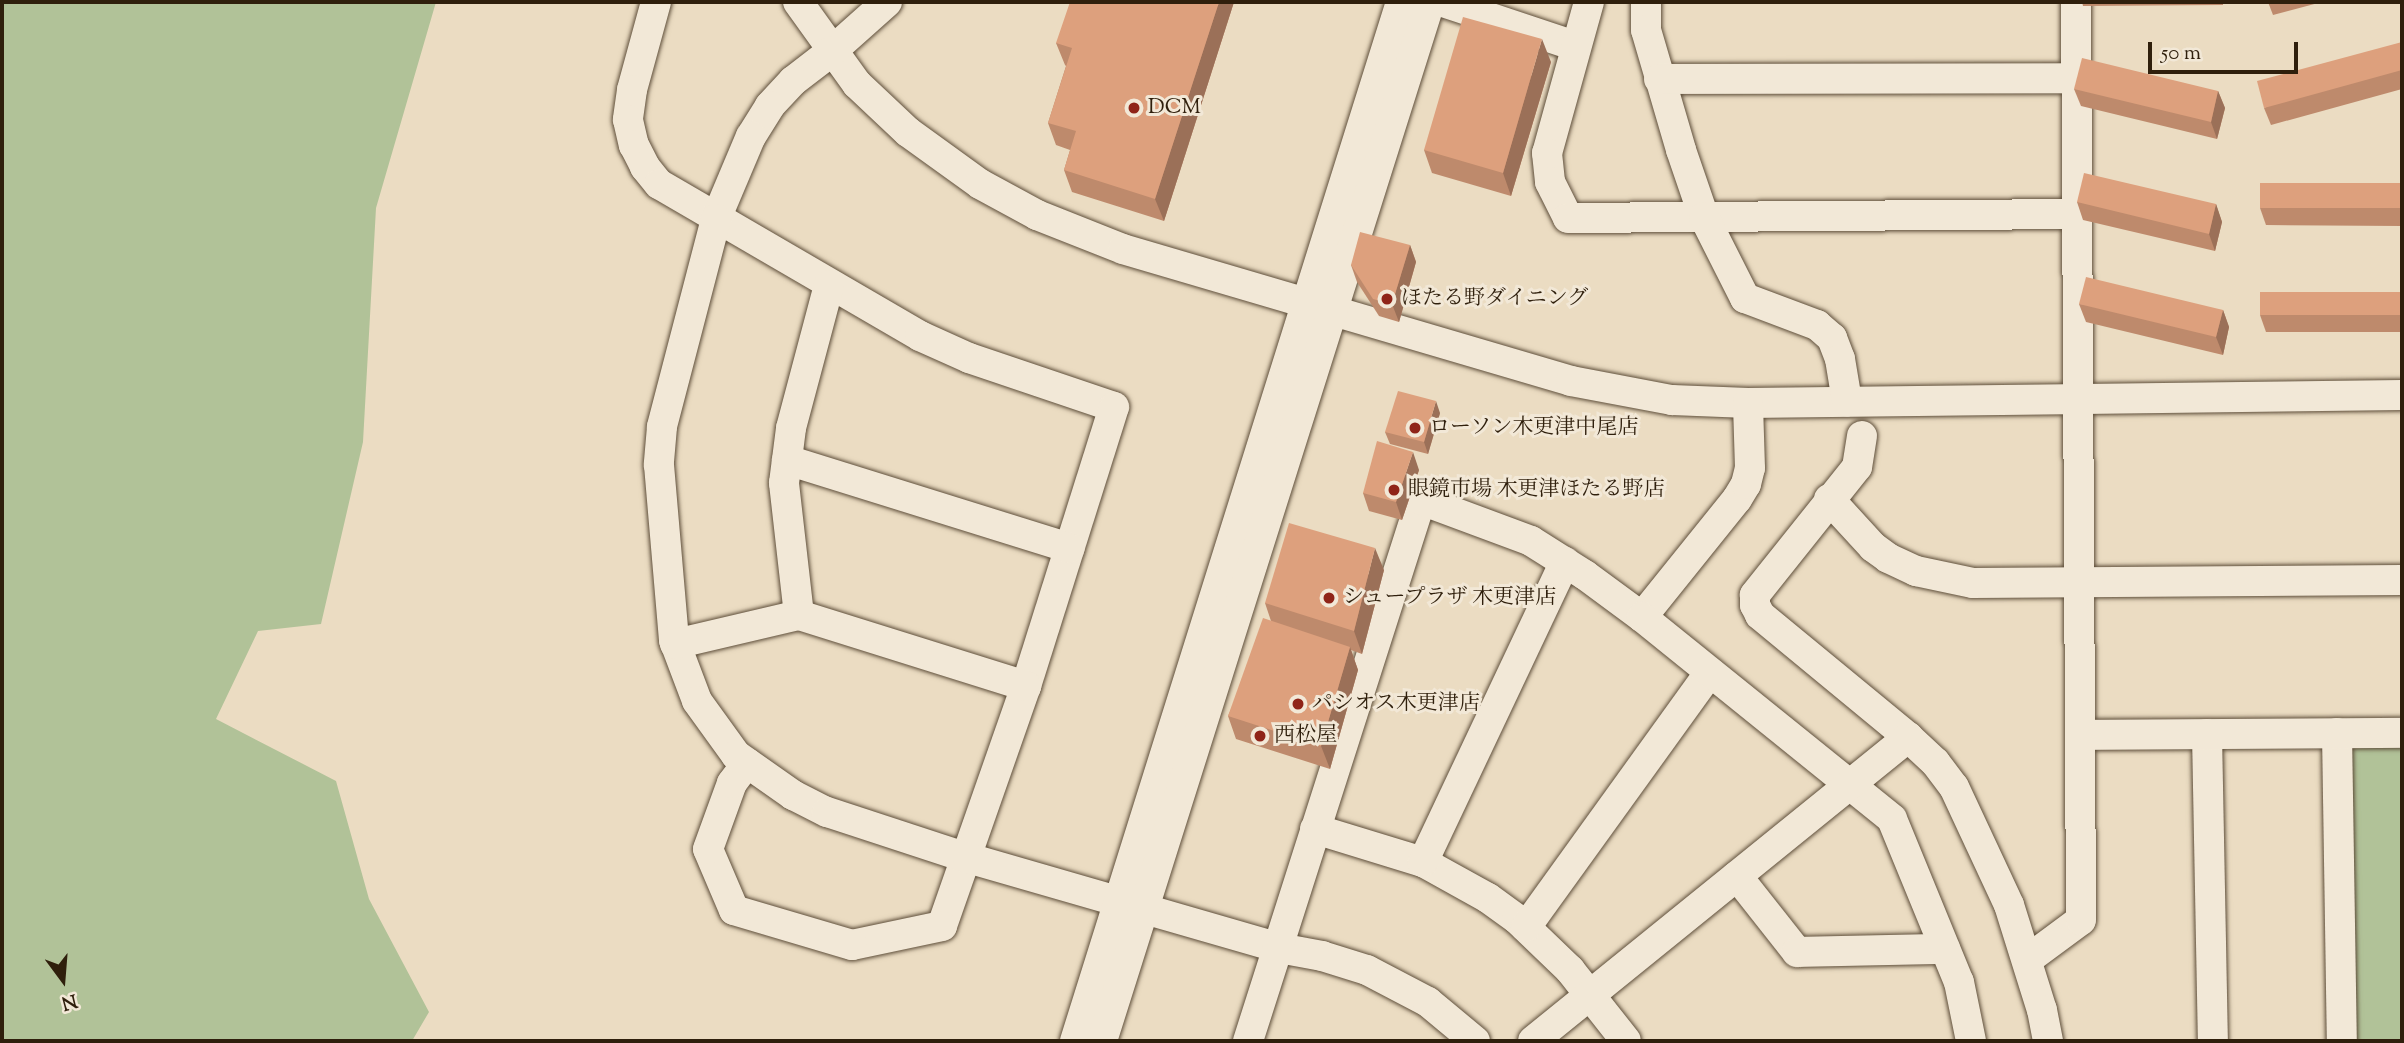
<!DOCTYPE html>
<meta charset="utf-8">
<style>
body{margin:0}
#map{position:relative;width:2404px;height:1043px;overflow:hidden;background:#ebdcc2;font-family:"Sorts Mill Goudy","Noto Serif JP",serif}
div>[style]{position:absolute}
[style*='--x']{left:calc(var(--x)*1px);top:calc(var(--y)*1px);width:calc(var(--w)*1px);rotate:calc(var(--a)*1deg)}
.green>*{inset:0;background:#b1c298}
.roads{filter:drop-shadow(0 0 2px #5e4e3a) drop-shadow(0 0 2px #5e4e3a)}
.minor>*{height:30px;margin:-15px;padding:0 15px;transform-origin:15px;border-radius:15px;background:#f2e8d7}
.wall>*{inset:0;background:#be8a6c}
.shaded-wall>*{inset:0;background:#9b7058}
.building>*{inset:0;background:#dda07d}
.dots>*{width:19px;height:19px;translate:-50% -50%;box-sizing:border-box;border:4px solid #f2e8d7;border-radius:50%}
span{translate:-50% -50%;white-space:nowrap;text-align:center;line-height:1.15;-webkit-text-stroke:6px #f2e8d7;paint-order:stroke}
.poi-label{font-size:21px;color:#2f1f0c}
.left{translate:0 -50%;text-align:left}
.frame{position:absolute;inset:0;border:4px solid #2f1f0c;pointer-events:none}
.north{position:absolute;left:28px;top:945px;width:70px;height:70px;-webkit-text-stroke:5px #f2e8d7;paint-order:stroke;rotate:164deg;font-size:19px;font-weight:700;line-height:28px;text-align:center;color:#2f1f0c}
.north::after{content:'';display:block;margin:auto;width:24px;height:32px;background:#2f1f0c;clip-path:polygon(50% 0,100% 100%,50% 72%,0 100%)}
.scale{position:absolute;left:2148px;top:42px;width:150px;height:32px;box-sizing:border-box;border:4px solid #2f1f0c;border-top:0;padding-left:9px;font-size:21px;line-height:24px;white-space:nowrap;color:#2f1f0c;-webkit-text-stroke:5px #f2e8d7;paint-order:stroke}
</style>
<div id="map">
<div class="green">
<i style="clip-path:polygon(2px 2px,436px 2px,376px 208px,363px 442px,321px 624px,258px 631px,216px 719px,336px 781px,369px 899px,429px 1012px,412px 1041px,2px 1041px)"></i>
<i style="clip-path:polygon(2337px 733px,2402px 733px,2402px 1041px,2342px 1041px)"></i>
</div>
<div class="roads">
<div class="minor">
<i style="--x:656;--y:2;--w:91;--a:105.3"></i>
<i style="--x:632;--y:90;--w:30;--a:98"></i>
<i style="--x:628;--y:120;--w:26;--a:77"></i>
<i style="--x:634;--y:145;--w:25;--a:63"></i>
<i style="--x:645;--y:167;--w:22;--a:51"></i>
<i style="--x:659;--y:184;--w:302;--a:30.2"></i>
<i style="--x:920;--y:336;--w:54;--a:24.2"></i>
<i style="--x:969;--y:358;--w:153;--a:18.7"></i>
<i style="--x:1114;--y:407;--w:293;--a:107.5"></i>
<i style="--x:1026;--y:686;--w:254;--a:109.3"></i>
<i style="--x:942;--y:926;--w:92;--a:168.1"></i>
<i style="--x:852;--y:945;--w:123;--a:-163.5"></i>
<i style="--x:734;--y:910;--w:66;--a:-113.1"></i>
<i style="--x:708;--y:849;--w:70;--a:-70"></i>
<i style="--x:732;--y:783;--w:25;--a:-53"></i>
<i style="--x:798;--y:2;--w:101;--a:54.3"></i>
<i style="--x:857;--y:84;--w:70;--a:43.3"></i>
<i style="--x:908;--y:132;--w:89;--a:35.8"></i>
<i style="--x:980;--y:184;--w:65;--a:28.5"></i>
<i style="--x:1037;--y:215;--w:92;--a:21.6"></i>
<i style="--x:1123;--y:249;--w:467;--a:16.4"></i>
<i style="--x:1571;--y:381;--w:103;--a:10.7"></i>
<i style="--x:1672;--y:400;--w:76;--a:2.3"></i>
<i style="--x:1748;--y:403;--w:654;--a:-0.7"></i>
<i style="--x:887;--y:2;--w:74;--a:138.3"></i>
<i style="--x:832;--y:51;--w:49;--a:142.4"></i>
<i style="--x:793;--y:81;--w:34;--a:133"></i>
<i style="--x:770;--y:106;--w:36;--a:122"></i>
<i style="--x:751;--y:136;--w:90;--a:112.9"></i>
<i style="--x:716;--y:219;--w:215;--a:104.6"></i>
<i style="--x:662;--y:427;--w:38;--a:95"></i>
<i style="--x:659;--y:465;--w:176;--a:85.1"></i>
<i style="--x:674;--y:640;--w:65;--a:69.3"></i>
<i style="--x:697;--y:701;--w:67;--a:54.2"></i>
<i style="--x:736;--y:755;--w:70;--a:35.1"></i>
<i style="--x:793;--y:795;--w:38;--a:27"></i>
<i style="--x:827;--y:812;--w:148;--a:18.1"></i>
<i style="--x:968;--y:858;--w:324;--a:16.1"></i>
<i style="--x:1279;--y:948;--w:44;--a:10.5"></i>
<i style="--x:1322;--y:956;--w:47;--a:17.3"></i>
<i style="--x:1367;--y:970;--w:69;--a:27.7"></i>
<i style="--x:1428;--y:1002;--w:61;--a:39.7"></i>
<i style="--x:1443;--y:2;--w:139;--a:18.4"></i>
<i style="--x:1589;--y:2;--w:157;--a:105.5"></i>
<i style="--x:1547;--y:153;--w:29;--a:84"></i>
<i style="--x:1550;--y:182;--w:40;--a:63.4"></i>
<i style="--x:1568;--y:218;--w:509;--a:-0.45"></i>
<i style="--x:1646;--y:2;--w:28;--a:90"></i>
<i style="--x:1646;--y:30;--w:125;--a:73.7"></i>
<i style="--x:1681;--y:150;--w:71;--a:71.1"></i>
<i style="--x:1704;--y:217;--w:91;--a:63.2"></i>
<i style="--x:1745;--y:298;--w:77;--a:20.6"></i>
<i style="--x:1817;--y:325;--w:20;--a:41"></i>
<i style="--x:1832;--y:338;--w:22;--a:69"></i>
<i style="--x:1840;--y:359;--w:43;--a:80.5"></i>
<i style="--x:1659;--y:79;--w:417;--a:-0.1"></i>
<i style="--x:1862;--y:436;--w:31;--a:99"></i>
<i style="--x:1857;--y:467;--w:164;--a:128.6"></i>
<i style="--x:1755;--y:595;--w:10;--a:90"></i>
<i style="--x:1755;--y:605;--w:11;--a:63"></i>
<i style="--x:1760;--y:615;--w:192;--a:39.5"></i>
<i style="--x:1908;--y:737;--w:37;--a:43"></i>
<i style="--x:1935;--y:762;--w:31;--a:53"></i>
<i style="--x:1954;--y:787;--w:130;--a:65"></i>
<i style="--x:2009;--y:905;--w:110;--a:72.6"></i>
<i style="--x:2042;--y:1010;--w:32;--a:79"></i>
<i style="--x:787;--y:460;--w:296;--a:17.3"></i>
<i style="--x:1829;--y:499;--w:65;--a:47.5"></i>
<i style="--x:1873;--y:547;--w:19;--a:36"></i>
<i style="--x:1888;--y:558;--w:31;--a:25"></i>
<i style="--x:1916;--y:571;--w:58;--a:11.9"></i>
<i style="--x:1973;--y:583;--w:429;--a:-0.4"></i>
<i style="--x:799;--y:615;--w:133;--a:-96.5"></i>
<i style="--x:784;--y:483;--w:55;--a:-82.7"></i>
<i style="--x:791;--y:428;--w:148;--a:-75.1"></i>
<i style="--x:1642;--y:617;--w:151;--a:-51.2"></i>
<i style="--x:1737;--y:499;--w:17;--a:-59"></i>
<i style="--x:1746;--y:484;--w:16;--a:-76"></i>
<i style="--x:1750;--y:468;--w:65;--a:-91.8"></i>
<i style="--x:675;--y:644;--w:127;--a:-13.2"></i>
<i style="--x:799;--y:615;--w:238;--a:17.4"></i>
<i style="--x:2337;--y:733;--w:308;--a:89.1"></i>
<i style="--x:2207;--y:734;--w:307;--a:88.9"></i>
<i style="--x:2081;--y:735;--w:321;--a:-0.4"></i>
<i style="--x:1315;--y:829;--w:113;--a:17"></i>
<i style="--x:1423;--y:862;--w:74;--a:29"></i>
<i style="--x:1488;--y:898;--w:36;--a:36"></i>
<i style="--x:1517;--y:919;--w:74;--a:43.9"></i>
<i style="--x:1570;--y:970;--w:90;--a:51.7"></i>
<i style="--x:1423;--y:862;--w:332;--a:-64.7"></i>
<i style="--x:1737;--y:876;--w:97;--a:51.7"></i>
<i style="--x:1797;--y:952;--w:148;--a:-1.2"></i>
<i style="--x:1526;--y:927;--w:314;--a:-54.2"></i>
<i style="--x:2027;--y:960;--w:67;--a:-36.5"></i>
<i style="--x:2081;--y:920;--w:918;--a:-90.31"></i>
<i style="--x:1075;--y:1041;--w:1089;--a:-72.58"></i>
<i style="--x:1102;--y:1041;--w:1090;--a:-72.48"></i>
<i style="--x:1248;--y:1041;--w:568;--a:-72.27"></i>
<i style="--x:1421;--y:500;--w:117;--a:20.4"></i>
<i style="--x:1531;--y:541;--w:64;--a:32.2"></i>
<i style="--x:1585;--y:575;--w:71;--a:36.4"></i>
<i style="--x:1642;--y:617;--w:321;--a:38.9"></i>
<i style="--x:1892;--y:819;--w:176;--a:67.7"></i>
<i style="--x:1959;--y:982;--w:60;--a:78.5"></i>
<i style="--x:1533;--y:1041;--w:483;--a:-39"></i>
</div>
</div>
<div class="wall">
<i style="clip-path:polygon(1234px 2px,1164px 221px,1072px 192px,1064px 170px,1070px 150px,1056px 145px,1048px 123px,1066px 66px,1065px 65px,1056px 43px)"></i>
<i style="clip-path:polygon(2082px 2px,2223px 2px,2223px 5px,2083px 6px)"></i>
<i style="clip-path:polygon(2268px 2px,2322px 2px,2273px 15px)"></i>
<i style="clip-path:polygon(2402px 42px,2402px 89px,2271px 125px,2264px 108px)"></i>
<i style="clip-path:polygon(1551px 62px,1511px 196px,1432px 173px,1424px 150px)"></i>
<i style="clip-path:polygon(2074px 89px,2218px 91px,2225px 108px,2217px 139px,2081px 106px)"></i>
<i style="clip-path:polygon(2402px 183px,2402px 226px,2266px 225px,2260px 208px)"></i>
<i style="clip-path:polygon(2077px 202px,2216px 204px,2222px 222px,2215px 251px,2083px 220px)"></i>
<i style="clip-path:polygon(1410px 245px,1416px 262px,1399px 322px,1379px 316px,1357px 282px,1351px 265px)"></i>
<i style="clip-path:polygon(2402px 292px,2402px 332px,2266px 332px,2260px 315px)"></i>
<i style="clip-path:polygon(2079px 304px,2223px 310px,2229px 327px,2223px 355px,2086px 322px)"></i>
<i style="clip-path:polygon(1440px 413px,1428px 454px,1390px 444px,1385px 432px)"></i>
<i style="clip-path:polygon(1419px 470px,1402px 520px,1369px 511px,1363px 493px)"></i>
<i style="clip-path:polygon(1384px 570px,1362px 654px,1351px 650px,1358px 670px,1330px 769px,1236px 739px,1228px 716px,1271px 621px,1265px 603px)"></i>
</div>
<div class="shaded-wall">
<i style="clip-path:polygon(1219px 2px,1234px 2px,1164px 221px,1155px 199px)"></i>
<i style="clip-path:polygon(1542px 39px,1551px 62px,1511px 196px,1503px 173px)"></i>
<i style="clip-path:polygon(2218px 91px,2225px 108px,2217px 139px,2211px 122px)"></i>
<i style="clip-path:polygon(2216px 204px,2222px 222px,2215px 251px,2209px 234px)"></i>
<i style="clip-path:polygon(1410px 245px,1416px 262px,1399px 322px,1392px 304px)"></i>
<i style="clip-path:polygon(2223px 310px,2229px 327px,2223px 355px,2216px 337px)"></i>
<i style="clip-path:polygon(1436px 401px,1440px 413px,1428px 454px,1424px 442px)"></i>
<i style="clip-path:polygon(1413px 452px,1419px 470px,1402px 520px,1396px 502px)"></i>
<i style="clip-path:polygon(1375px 548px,1384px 570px,1362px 654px,1354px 631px)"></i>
<i style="clip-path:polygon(1350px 647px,1358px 670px,1330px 769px,1321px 746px)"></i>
</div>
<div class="building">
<i style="clip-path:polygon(1070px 2px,1219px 2px,1155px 199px,1064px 170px,1076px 131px,1048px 123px,1072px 48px,1056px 43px)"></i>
<i style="clip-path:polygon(1463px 17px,1542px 39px,1503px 173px,1424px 150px)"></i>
<i style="clip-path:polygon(2402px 42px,2402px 70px,2264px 108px,2257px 81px)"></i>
<i style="clip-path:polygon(2082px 58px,2218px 91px,2211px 122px,2074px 89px)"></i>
<i style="clip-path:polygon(2084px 173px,2216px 204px,2209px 234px,2077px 202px)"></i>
<i style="clip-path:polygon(2260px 183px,2402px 183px,2402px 208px,2260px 208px)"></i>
<i style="clip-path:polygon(1360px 232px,1410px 245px,1392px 304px,1373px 299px,1351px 265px)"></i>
<i style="clip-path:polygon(2086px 277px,2223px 310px,2216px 337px,2079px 304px)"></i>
<i style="clip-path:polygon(2260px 292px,2402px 292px,2402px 315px,2260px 315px)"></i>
<i style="clip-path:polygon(1398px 391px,1436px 401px,1424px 442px,1385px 432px)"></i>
<i style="clip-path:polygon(1377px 441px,1413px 452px,1396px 502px,1363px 493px)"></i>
<i style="clip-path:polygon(1289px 523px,1375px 548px,1354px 631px,1265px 603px)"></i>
<i style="clip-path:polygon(1263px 618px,1350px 647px,1321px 746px,1228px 716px)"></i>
</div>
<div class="dots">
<i style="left:1134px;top:108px;background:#8f2418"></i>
<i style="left:1387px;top:299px;background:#8f2418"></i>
<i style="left:1415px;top:428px;background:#8f2418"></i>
<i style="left:1394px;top:490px;background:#8f2418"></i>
<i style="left:1329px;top:598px;background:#8f2418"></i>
<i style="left:1298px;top:704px;background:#8f2418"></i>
<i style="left:1260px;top:736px;background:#8f2418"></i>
</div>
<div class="poi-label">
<span class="left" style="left:1148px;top:108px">DCM</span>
<span class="left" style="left:1401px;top:299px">ほたる野ダイニング</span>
<span class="left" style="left:1429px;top:428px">ローソン木更津中尾店</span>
<span class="left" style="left:1408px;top:490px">眼鏡市場 木更津ほたる野店</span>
<span class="left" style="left:1343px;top:598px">シュープラザ 木更津店</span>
<span class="left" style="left:1312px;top:704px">パシオス木更津店</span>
<span class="left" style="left:1274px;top:736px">西松屋</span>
</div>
<div class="frame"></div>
<div class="north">N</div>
<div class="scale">50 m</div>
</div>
